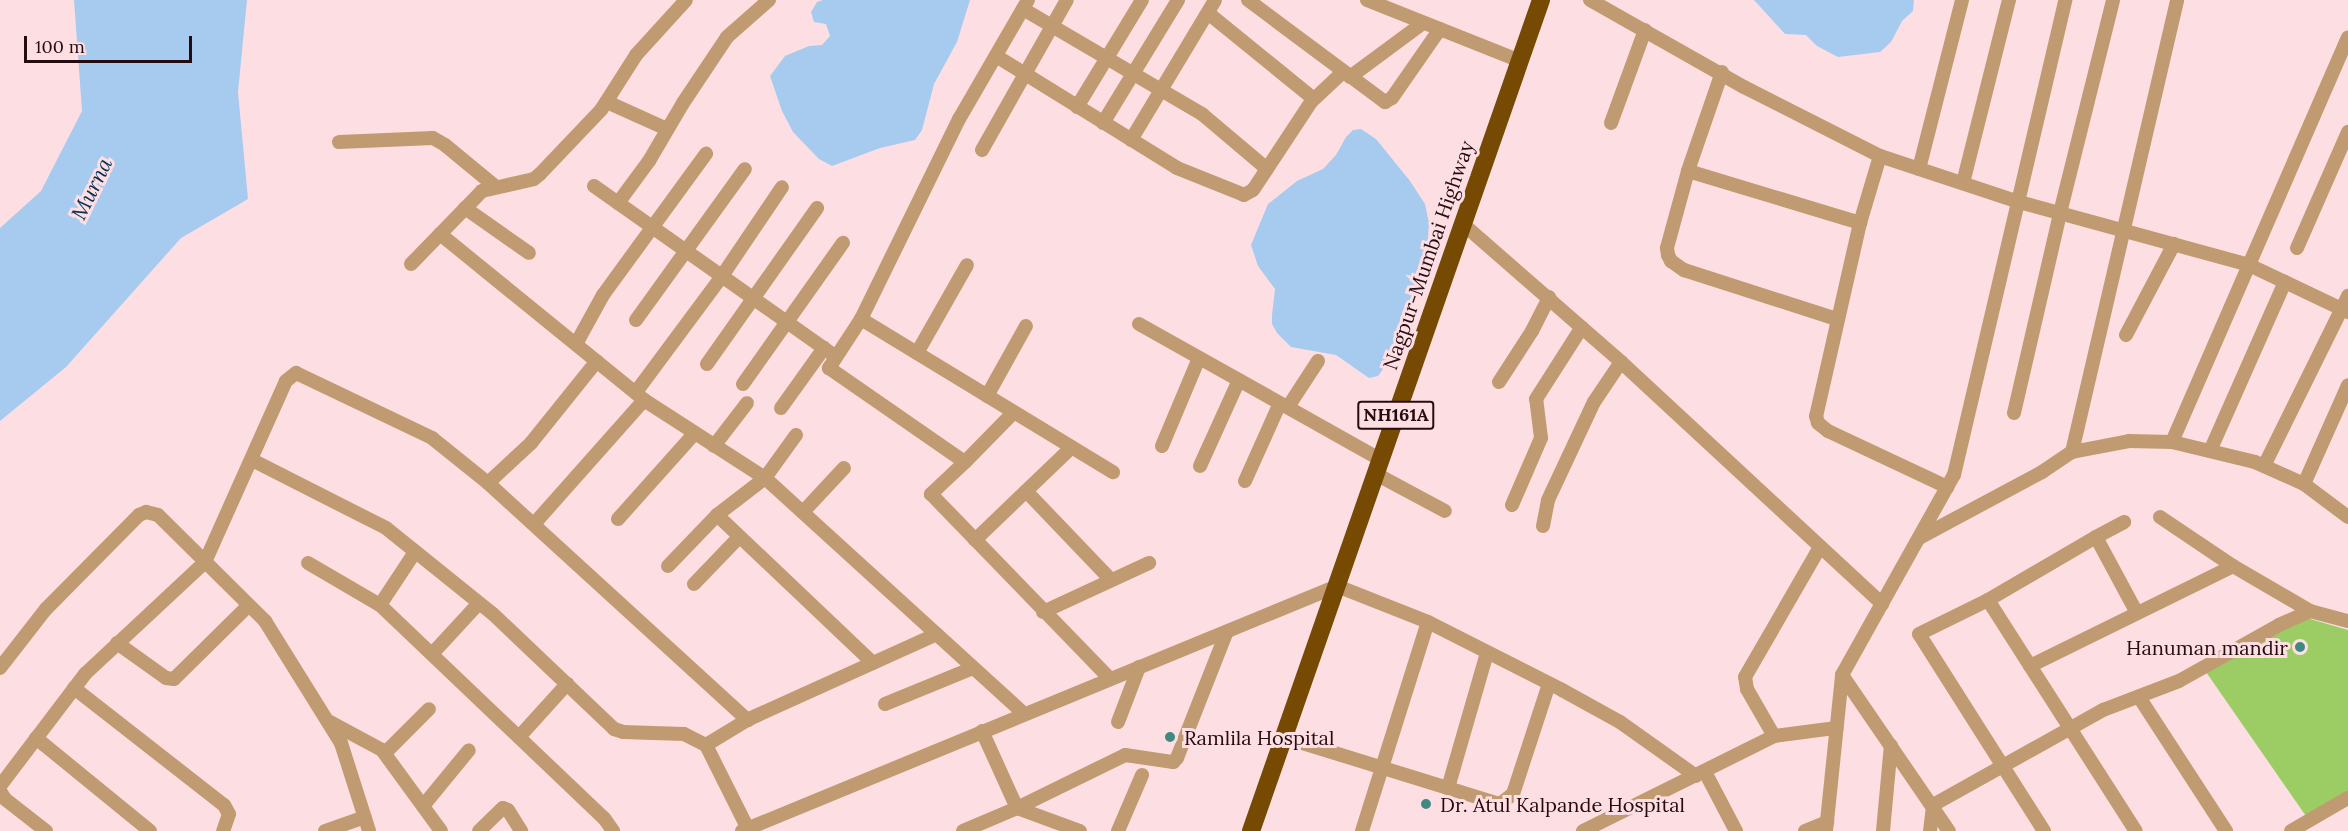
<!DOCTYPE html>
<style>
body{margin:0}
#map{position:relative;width:2348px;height:831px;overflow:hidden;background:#fddfe3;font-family:Lora,serif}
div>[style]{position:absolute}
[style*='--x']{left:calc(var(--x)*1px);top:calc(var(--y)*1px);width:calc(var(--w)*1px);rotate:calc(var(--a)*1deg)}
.green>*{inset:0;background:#9ccd64}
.water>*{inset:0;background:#a7caef}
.street>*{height:14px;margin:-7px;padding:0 7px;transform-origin:7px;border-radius:7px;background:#c09b71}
.highway>*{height:18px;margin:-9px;padding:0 9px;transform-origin:9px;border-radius:9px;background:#774a03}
.dots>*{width:16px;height:16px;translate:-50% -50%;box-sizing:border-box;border:3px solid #fddfe3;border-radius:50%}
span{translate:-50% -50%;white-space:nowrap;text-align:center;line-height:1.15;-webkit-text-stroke:6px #fddfe3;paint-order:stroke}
.shield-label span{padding:2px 4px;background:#fddfe3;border:2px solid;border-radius:4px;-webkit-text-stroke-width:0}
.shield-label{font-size:18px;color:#250c11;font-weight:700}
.street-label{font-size:20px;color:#250c11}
.poi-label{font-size:20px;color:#250c11}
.right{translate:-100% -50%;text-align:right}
.left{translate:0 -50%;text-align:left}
.water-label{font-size:21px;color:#072f52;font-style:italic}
.scale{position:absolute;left:24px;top:36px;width:168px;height:27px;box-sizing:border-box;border:3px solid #250c11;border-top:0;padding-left:8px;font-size:18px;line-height:21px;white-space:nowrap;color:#250c11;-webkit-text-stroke:4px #fddfe3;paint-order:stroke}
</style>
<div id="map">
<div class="green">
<i style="clip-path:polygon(2300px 616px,2348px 630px,2348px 796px,2308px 819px,2206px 672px)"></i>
</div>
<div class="water">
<i style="clip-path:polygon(74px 0,247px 0,238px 92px,248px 199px,181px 238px,66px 367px,0 421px,0 228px,41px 191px,82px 111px)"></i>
<i style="clip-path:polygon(823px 0,970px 0,957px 42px,934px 84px,922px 130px,915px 140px,880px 148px,832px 166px,819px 159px,793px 132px,782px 111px,770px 76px,785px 56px,809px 46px,822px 45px,830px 36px,826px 24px,814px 22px,811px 12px,817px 2px)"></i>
<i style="clip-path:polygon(1754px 0,1914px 0,1913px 11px,1902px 21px,1891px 42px,1880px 52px,1838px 57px,1817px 46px,1806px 35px,1785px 34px)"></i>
<i style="clip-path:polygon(1361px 129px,1376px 139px,1410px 181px,1425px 204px,1429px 223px,1427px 253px,1413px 291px,1401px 345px,1378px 376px,1369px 378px,1336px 355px,1291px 347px,1277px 333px,1272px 324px,1272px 315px,1275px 289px,1258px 266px,1251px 245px,1268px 204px,1297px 181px,1323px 169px,1336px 155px,1346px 137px,1353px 130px)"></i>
</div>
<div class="street">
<i style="--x:1028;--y:0;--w:138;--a:120.1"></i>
<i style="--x:959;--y:119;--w:223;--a:116.1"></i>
<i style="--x:861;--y:319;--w:59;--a:123.1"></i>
<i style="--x:829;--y:368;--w:165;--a:34.7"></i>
<i style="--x:965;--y:462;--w:47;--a:136.7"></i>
<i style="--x:931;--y:494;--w:257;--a:45.9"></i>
<i style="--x:1248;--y:0;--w:171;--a:36.7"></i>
<i style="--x:1385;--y:102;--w:8;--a:-30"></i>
<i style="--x:1392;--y:98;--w:84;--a:-55.2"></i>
<i style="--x:1367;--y:0;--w:165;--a:21.7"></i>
<i style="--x:1590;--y:0;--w:177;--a:29.5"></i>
<i style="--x:1744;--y:87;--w:153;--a:26.9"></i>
<i style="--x:1880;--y:156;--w:146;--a:18.3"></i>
<i style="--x:2019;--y:202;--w:238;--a:15.3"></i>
<i style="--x:2249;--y:265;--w:110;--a:25.4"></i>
<i style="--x:1023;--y:9;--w:208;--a:30.4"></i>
<i style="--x:1202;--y:114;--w:85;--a:40.2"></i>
<i style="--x:1208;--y:13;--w:136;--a:39.1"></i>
<i style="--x:996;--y:56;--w:213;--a:31.7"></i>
<i style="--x:1177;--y:168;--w:72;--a:21.9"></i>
<i style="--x:1244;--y:195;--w:10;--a:-29"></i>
<i style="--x:1253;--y:190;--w:105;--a:-56.6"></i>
<i style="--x:1311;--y:102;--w:44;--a:-43.2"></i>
<i style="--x:1722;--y:72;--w:105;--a:109"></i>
<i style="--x:1688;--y:171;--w:80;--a:105.3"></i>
<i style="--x:1667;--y:248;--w:7;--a:82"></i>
<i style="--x:1668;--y:255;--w:7;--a:63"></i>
<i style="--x:1671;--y:261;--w:16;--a:35"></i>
<i style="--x:1684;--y:270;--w:161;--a:17.8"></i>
<i style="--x:1350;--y:77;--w:91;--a:-36.5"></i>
<i style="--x:607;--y:102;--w:66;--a:24.2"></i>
<i style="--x:1077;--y:107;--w:125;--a:-58.7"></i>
<i style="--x:1103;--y:123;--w:144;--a:-58.6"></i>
<i style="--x:1611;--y:123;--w:99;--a:-69.9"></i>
<i style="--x:1131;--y:140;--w:163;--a:-59"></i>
<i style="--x:339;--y:142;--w:94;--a:-2.4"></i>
<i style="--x:433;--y:138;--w:14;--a:30"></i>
<i style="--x:445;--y:145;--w:66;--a:39.5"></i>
<i style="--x:982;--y:150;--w:172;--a:-60.5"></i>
<i style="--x:1880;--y:156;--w:70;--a:106.6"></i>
<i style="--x:1860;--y:223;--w:198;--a:102.8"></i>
<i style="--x:1816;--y:416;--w:7;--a:74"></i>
<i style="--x:1818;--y:423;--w:13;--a:39"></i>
<i style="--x:1828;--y:431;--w:132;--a:25.2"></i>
<i style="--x:1919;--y:169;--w:174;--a:-75.7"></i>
<i style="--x:1688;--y:171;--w:180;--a:16.8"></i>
<i style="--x:1963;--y:183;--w:189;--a:-75.9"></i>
<i style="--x:594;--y:186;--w:296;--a:35.2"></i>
<i style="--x:618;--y:203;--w:52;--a:-53.6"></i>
<i style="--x:649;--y:161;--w:67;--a:-59.6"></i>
<i style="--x:683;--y:103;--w:79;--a:-56.3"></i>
<i style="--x:727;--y:37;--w:56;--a:-41.4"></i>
<i style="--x:465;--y:208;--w:78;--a:35.1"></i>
<i style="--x:1463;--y:224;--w:210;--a:41.1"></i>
<i style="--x:1621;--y:362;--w:356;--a:42.8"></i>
<i style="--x:440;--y:234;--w:263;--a:39.1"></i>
<i style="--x:644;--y:400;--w:144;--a:32.8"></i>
<i style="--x:765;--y:478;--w:53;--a:-54.2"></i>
<i style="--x:2297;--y:248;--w:127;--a:-66.3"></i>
<i style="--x:411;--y:264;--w:102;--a:-45.8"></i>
<i style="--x:482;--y:191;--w:53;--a:-13"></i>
<i style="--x:534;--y:179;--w:8;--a:-40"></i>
<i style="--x:540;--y:174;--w:88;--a:-46.4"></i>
<i style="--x:601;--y:110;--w:65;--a:-57.5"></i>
<i style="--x:636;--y:55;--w:74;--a:-47.7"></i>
<i style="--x:861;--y:319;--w:295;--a:31.3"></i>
<i style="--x:636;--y:320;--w:186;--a:-54.2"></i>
<i style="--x:1139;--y:324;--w:278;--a:29.3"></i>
<i style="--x:2126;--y:335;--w:103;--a:-62.2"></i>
<i style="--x:576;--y:344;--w:56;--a:-61.1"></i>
<i style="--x:603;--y:295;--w:175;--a:-53.9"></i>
<i style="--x:917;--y:353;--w:101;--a:-60.4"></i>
<i style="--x:707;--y:364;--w:191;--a:-54.8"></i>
<i style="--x:1499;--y:382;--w:61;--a:-57.1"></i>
<i style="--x:1532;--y:331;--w:38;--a:-63"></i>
<i style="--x:743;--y:384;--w:173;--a:-54.7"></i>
<i style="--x:636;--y:392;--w:144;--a:-53.4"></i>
<i style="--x:722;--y:276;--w:107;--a:-56"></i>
<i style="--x:987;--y:396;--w:80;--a:-60.9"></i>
<i style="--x:1288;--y:407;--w:55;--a:-56.9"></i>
<i style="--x:781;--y:408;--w:74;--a:-54.4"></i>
<i style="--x:2014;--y:413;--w:205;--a:-77"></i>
<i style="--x:2060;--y:213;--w:219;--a:-76"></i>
<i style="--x:2172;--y:442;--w:441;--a:-66.5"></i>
<i style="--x:714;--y:446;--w:54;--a:-52.5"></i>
<i style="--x:1162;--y:446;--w:95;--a:-67.2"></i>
<i style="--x:2210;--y:451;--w:185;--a:-66.1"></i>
<i style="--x:2072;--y:452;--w:464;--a:-76.9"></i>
<i style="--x:252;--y:460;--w:150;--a:26.9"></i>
<i style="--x:386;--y:528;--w:137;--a:38.8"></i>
<i style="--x:493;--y:614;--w:167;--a:43.5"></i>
<i style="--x:614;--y:729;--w:9;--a:18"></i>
<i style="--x:623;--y:732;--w:61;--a:1.9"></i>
<i style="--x:684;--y:734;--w:25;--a:27"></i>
<i style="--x:965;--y:462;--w:69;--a:-45.6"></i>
<i style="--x:1200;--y:466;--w:94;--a:-65.6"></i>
<i style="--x:2264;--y:466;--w:190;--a:-63.7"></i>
<i style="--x:1376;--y:474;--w:78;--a:28.2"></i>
<i style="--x:1245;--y:481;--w:85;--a:-65.8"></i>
<i style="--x:488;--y:483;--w:59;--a:-42.9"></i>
<i style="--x:531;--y:443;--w:105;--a:-51.2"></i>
<i style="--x:2304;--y:484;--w:108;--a:-66"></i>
<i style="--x:1026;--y:491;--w:123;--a:46.3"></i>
<i style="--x:1512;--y:505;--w:73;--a:-66.6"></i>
<i style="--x:1541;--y:438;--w:39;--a:-97"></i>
<i style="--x:1536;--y:399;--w:85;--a:-57.4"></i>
<i style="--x:803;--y:512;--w:60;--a:-47"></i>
<i style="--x:717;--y:515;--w:215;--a:43.5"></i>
<i style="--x:2160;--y:517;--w:88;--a:33.9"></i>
<i style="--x:2233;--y:566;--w:89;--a:30.3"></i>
<i style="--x:618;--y:519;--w:115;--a:-48.2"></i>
<i style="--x:534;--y:524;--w:166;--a:-48.4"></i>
<i style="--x:1543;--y:526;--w:26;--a:-79"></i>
<i style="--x:1548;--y:500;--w:108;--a:-64.9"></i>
<i style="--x:1594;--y:402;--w:48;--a:-56"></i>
<i style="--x:2096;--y:537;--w:32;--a:-28"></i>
<i style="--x:1919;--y:538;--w:140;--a:-28.2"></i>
<i style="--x:2042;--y:472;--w:36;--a:-34"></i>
<i style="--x:2072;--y:452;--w:58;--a:-10.9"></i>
<i style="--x:2129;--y:441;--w:43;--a:1.3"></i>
<i style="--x:2172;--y:442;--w:85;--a:13.5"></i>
<i style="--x:2255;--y:462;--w:54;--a:24.2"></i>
<i style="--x:2304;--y:484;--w:55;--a:36.9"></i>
<i style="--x:975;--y:540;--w:134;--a:-43.8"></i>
<i style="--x:308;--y:563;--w:83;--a:30.3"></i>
<i style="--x:380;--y:605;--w:309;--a:43.6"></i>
<i style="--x:604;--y:818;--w:16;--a:55"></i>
<i style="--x:668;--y:566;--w:71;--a:-46.1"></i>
<i style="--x:717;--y:515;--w:61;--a:-37.6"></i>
<i style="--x:765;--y:478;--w:350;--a:42.3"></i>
<i style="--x:694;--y:584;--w:65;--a:-46.2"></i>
<i style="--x:1988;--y:600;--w:274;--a:57.4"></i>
<i style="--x:380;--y:605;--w:64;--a:-56.6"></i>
<i style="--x:1043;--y:612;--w:117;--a:-24.8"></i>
<i style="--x:117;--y:643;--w:60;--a:35.5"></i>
<i style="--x:166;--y:678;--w:8;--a:7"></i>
<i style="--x:174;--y:679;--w:105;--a:-44.6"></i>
<i style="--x:432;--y:654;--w:69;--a:-47.3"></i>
<i style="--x:2030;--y:666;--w:226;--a:-26.2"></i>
<i style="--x:0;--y:668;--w:75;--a:-52.1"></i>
<i style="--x:46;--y:609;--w:132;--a:-45.3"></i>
<i style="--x:139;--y:515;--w:8;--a:-23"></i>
<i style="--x:146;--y:512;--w:12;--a:14"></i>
<i style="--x:158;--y:515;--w:151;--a:44.7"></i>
<i style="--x:265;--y:621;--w:144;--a:58.1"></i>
<i style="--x:341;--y:743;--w:92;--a:72.3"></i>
<i style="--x:1842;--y:675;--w:189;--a:55.6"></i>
<i style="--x:74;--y:688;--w:190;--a:38"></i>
<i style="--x:224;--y:805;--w:10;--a:61"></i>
<i style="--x:229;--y:814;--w:18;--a:109"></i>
<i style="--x:2139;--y:697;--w:160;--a:57"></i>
<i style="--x:885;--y:704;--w:95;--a:-22.2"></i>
<i style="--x:328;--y:721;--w:61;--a:28.2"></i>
<i style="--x:382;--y:750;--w:100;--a:53.9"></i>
<i style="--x:1118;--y:722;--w:59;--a:-69.1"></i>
<i style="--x:982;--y:731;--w:85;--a:65.6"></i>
<i style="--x:1017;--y:808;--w:67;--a:20.1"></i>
<i style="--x:1774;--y:736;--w:54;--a:-119.9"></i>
<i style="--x:1747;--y:689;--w:12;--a:-99"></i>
<i style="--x:1745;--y:677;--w:150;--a:-60"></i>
<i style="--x:519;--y:737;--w:72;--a:-47.8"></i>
<i style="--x:1283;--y:737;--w:227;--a:17.2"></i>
<i style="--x:1500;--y:804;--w:16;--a:-38"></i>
<i style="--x:1513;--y:794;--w:116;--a:-71.9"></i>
<i style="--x:36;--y:738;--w:147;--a:39.2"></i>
<i style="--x:385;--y:753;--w:62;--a:-45"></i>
<i style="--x:1705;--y:772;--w:67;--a:62.3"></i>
<i style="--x:0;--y:786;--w:141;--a:-52.8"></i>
<i style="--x:85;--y:674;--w:164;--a:-43"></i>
<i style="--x:205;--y:562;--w:198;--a:-65.9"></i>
<i style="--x:286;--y:381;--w:13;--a:-39"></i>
<i style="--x:296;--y:373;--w:151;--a:25.5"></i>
<i style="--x:432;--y:438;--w:72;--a:38.8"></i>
<i style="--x:488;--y:483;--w:352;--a:42.4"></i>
<i style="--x:1448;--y:788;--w:141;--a:-73.9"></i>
<i style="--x:0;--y:791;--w:9;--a:58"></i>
<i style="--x:5;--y:799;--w:52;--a:38"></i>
<i style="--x:423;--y:806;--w:72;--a:-50.6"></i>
<i style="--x:325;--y:831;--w:42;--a:-19.3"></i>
<i style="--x:479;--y:831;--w:33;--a:-44"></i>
<i style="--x:503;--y:808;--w:5;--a:22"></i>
<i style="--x:508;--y:810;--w:25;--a:58"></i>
<i style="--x:742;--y:831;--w:643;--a:-22.38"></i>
<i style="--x:1337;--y:586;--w:98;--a:21.6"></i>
<i style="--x:1428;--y:622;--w:150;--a:26.9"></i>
<i style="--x:1562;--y:690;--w:66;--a:28.9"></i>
<i style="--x:1620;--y:722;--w:93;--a:35.4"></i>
<i style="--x:749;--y:831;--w:96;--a:-116.6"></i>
<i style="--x:706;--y:745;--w:50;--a:-31.2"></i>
<i style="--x:749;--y:719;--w:206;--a:-24.3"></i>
<i style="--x:963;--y:831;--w:59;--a:-23.1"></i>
<i style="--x:1017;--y:808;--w:120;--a:-26.1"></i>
<i style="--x:1125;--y:755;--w:49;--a:8.3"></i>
<i style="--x:1173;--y:762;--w:6;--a:-45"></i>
<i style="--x:1177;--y:758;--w:136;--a:-68.5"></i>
<i style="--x:1118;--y:831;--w:61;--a:-66.8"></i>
<i style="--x:1362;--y:831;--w:219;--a:-72.5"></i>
<i style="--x:1583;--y:831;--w:213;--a:-26.4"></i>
<i style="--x:1774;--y:736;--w:63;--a:-7.4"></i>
<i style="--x:1805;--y:831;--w:24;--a:-22"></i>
<i style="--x:1826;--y:831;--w:157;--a:-84.1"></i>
<i style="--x:1842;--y:675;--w:229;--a:-60.8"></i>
<i style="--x:1954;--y:475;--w:488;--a:-76.8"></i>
<i style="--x:1883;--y:831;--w:86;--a:-84.7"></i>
<i style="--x:1930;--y:831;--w:26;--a:-83"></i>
<i style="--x:1933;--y:805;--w:195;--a:-29.2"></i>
<i style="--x:2103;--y:710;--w:81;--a:-20.9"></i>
<i style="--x:2179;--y:681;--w:115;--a:-29.2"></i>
<i style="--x:2279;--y:625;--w:34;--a:-24"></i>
<i style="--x:2310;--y:611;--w:39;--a:15"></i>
<i style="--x:2044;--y:831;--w:233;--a:-122.4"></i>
<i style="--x:1919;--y:634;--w:77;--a:-26.2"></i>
<i style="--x:1988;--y:600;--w:125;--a:-30.3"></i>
<i style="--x:2096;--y:537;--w:86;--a:61.7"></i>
<i style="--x:2291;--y:831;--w:66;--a:-30.1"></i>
</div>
<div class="highway">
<i style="--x:1251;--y:831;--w:880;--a:-70.76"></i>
</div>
<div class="dots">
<i style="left:2300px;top:647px;background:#418883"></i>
<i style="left:1170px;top:737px;background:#418883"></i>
<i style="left:1426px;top:804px;background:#418883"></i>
</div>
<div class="shield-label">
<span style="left:1396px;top:415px">NH161A</span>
</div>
<div class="street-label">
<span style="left:1428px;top:255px;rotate:-71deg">Nagpur-Mumbai Highway</span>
</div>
<div class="poi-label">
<span class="right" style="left:2288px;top:647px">Hanuman mandir</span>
<span class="left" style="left:1184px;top:737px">Ramlila Hospital</span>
<span class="left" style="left:1440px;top:804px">Dr. Atul Kalpande Hospital</span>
</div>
<div class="water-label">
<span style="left:92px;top:189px;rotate:-64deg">Murna</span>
</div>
<div class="scale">100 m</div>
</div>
